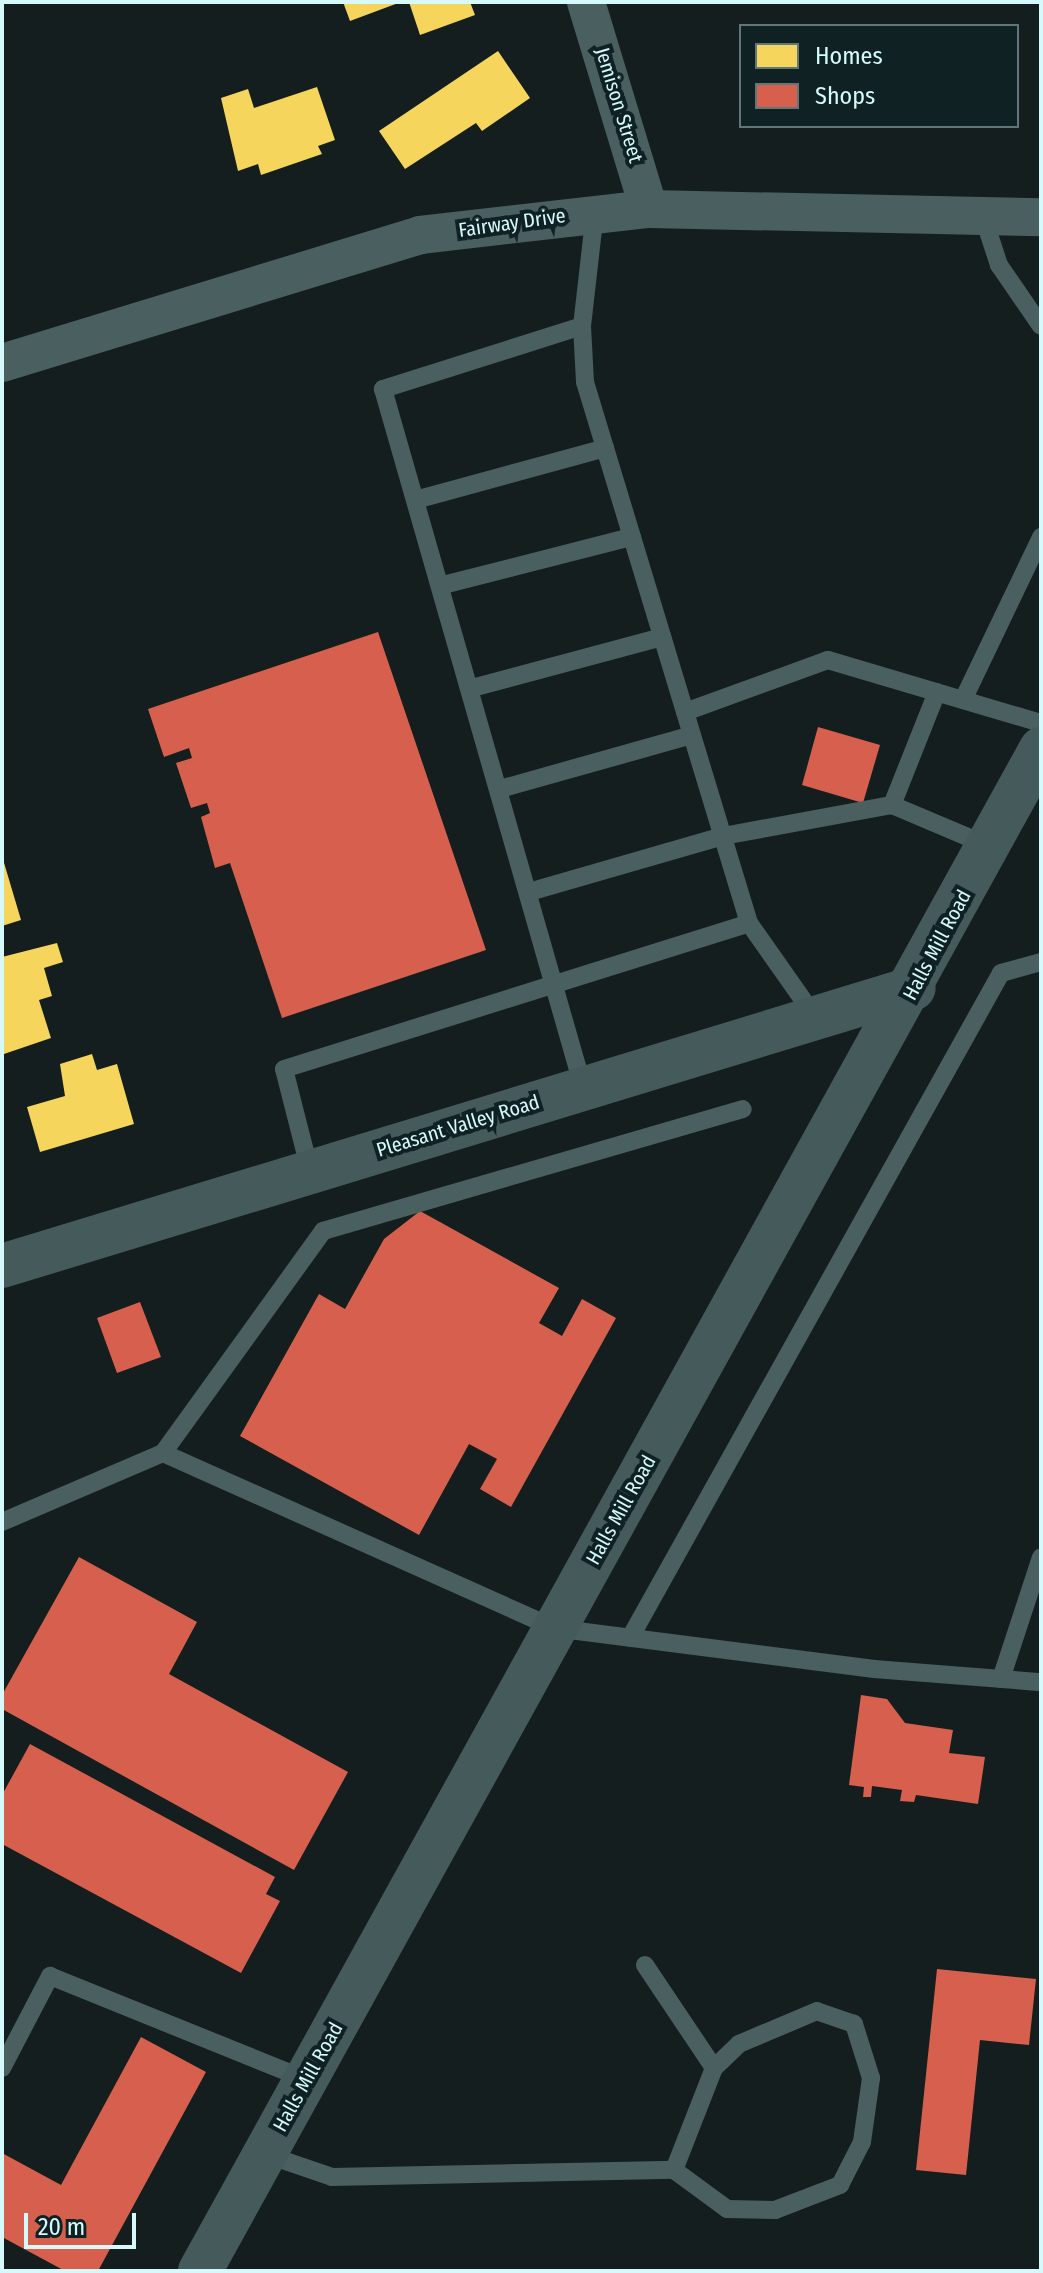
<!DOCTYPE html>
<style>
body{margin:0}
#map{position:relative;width:1043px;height:2273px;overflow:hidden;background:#141e1f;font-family:"Fira Sans Condensed",sans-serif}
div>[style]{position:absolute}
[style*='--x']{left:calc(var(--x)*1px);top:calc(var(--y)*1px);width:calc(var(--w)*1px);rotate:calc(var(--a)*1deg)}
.homes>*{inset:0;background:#f6d55c}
.shops>*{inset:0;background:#d6604d}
.lane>*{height:18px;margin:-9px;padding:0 9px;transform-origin:9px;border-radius:9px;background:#4a5f5f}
.street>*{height:38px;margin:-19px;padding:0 19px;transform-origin:19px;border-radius:19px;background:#4a5f5f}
.secondary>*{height:44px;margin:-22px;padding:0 22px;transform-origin:22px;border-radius:22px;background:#455a5a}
span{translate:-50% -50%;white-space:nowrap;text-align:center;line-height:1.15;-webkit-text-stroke:8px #102124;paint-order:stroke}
.street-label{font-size:20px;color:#d6f9fc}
.frame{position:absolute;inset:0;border:4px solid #d6f9fc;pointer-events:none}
.legend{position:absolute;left:739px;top:24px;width:280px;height:104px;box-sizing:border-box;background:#102124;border:2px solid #5f777a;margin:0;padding:10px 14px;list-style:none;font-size:24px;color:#d6f9fc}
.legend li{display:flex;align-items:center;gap:16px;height:40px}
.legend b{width:40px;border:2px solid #5f777a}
.scale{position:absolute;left:24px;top:2213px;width:112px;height:36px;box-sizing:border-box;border:4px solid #d6f9fc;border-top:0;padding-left:10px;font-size:24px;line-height:28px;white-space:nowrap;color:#d6f9fc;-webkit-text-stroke:6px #102124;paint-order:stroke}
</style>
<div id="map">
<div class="homes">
<i style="clip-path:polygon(343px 2px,401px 2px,350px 21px)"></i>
<i style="clip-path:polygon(409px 2px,470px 2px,475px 15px,420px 35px)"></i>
<i style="clip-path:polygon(498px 51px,530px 98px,482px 131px,476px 123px,405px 169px,379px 131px)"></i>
<i style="clip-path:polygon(317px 87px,335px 140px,318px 146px,322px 154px,261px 175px,258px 164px,238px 171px,221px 98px,248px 89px,254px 108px)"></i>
<i style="clip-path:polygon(2px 856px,21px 920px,2px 926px)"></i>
<i style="clip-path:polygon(57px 943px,63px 962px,44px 968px,52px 996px,39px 1000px,51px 1038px,4px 1054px,2px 957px)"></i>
<i style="clip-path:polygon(92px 1054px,97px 1070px,117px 1064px,134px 1124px,40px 1152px,27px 1107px,65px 1096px,60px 1064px)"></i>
</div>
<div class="shops">
<i style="clip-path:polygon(378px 632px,486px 950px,282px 1018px,230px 863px,215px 868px,201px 817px,210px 813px,207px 803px,191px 808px,176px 763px,192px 758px,189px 748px,164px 757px,148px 709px)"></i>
<i style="clip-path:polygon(818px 727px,880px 745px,863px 803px,802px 785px)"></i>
<i style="clip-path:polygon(420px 1211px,559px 1288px,539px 1323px,562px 1336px,582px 1299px,616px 1318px,511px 1507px,480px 1489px,497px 1459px,469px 1444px,419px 1535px,240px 1436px,319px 1294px,345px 1309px,384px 1239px)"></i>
<i style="clip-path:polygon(140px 1302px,161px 1357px,117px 1373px,97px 1318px)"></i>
<i style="clip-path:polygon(79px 1557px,197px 1622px,169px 1674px,348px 1772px,294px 1870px,2px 1709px,2px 1695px)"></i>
<i style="clip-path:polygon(861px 1695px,887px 1699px,905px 1723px,953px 1730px,949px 1753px,985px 1757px,978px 1804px,916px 1795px,914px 1802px,900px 1801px,902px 1790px,872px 1786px,871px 1797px,863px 1797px,864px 1787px,849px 1785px)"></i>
<i style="clip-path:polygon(30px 1744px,275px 1877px,266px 1894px,280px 1901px,241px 1973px,2px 1844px,2px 1795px)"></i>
<i style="clip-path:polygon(937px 1969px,1036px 1979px,1029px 2045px,980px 2040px,966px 2175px,916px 2170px)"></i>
<i style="clip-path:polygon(141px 2037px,206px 2072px,98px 2271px,65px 2271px,2px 2237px,2px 2153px,61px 2185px)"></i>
</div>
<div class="lane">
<i style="--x:595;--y:212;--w:115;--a:96.5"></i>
<i style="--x:582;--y:326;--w:56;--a:86.9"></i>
<i style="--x:585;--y:382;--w:565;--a:73.14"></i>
<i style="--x:749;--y:923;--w:115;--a:54.9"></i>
<i style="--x:982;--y:213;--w:55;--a:71.9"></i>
<i style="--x:999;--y:265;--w:74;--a:55.5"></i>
<i style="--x:582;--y:326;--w:209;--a:162.4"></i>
<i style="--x:383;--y:389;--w:726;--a:74.01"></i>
<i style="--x:419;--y:499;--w:193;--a:-15.3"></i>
<i style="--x:443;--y:585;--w:195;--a:-14.3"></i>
<i style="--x:472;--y:688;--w:197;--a:-15"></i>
<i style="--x:937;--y:692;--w:122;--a:111.7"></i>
<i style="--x:892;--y:805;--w:105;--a:22.9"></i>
<i style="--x:963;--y:700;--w:181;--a:-64.4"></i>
<i style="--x:685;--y:712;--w:152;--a:-20"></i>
<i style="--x:828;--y:660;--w:222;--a:16.5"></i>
<i style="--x:500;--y:789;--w:199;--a:-15.7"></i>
<i style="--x:529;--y:892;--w:202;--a:-16.1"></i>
<i style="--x:723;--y:836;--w:172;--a:-10.4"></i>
<i style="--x:310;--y:1171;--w:105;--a:-104.3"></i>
<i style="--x:284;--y:1069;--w:487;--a:-17.4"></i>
<i style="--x:163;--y:1453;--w:274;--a:-54.2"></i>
<i style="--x:323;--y:1231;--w:437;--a:-16.2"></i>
<i style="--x:2;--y:1522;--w:175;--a:-23.2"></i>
<i style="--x:163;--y:1453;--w:428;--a:24.1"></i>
<i style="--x:554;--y:1628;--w:323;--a:7.3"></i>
<i style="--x:874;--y:1669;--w:168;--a:4.5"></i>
<i style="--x:630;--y:1638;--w:761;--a:-60.84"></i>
<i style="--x:1001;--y:973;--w:41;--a:-15.4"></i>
<i style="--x:1001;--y:1679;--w:128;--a:-71.8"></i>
<i style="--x:645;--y:1965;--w:124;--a:56.2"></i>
<i style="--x:2;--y:2068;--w:104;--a:-62.4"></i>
<i style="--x:50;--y:1976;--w:277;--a:22"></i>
<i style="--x:265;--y:2154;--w:71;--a:18.9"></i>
<i style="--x:332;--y:2177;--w:342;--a:-1.2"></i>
<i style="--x:674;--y:2170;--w:66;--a:36.3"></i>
<i style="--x:727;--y:2209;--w:48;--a:1.2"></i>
<i style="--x:775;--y:2210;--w:70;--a:-21"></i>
<i style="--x:840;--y:2185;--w:48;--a:-62.9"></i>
<i style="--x:862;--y:2142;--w:65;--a:-82"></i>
<i style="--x:871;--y:2078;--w:57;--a:-107.5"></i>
<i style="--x:854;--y:2024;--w:39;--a:-161"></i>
<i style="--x:817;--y:2011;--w:85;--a:157.1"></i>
<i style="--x:739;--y:2044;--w:35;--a:136"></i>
<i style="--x:714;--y:2068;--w:110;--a:111.4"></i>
</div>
<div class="street">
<i style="--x:586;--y:2;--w:216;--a:73.1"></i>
<i style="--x:2;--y:363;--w:437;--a:-17"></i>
<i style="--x:420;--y:235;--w:230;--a:-6.5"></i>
<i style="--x:649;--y:209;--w:392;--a:1.2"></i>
</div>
<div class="secondary">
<i style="--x:2;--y:1266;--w:953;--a:-16.95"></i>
<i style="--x:200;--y:2271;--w:1739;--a:-61.08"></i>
</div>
<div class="street-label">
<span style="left:619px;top:105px;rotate:73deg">Jemison Street</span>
<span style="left:512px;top:223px;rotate:-8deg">Fairway Drive</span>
<span style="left:937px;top:945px;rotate:-62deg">Halls Mill Road</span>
<span style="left:458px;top:1126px;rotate:-17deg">Pleasant Valley Road</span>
<span style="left:621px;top:1510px;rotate:-61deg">Halls Mill Road</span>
<span style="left:308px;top:2077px;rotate:-61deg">Halls Mill Road</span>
</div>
<div class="frame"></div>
<ul class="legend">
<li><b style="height:22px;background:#f6d55c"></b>Homes</li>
<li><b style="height:22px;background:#d6604d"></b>Shops</li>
</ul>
<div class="scale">20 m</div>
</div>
